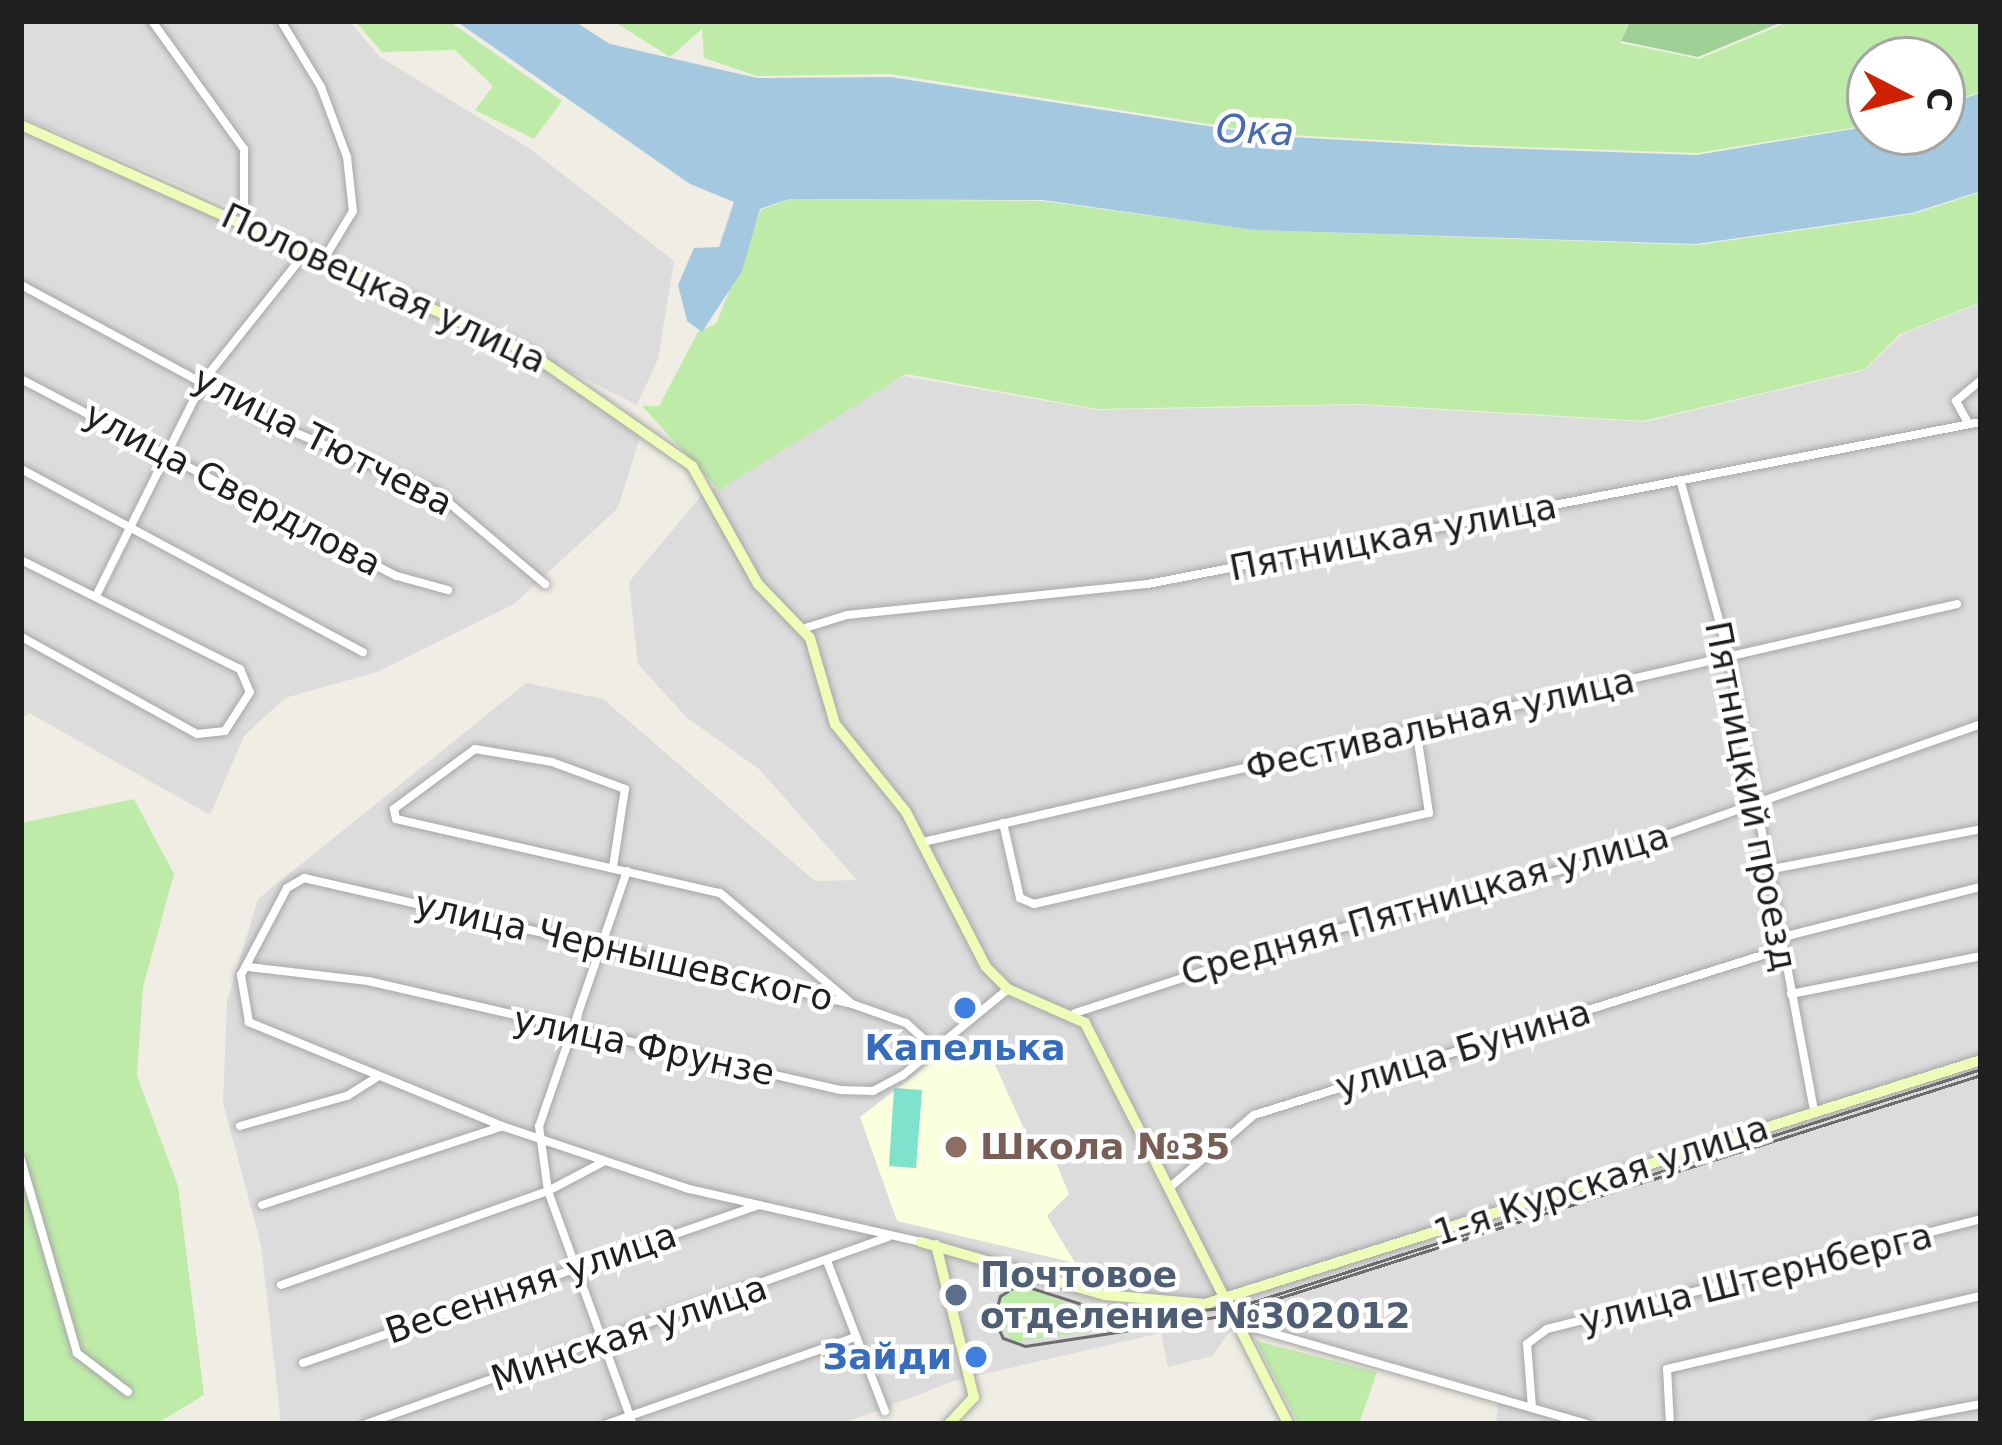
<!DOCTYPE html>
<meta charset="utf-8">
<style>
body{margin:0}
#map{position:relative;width:2002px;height:1445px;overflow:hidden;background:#f0eee4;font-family:"DejaVu Sans",sans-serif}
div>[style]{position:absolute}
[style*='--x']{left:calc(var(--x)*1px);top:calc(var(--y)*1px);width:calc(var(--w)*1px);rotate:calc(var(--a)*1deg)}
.residential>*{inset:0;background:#dddcdc}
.education>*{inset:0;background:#faffde}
.grass>*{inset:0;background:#beeca8}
.forest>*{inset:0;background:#9fd197}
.pitch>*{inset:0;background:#7fe2cc}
.water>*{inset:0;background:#a3c8df}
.roads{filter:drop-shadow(0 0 3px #a6a6a6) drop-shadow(0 0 3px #a6a6a6)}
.street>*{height:8px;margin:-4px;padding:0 4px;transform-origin:4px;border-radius:4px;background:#fff}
.secondary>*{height:10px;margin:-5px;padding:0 5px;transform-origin:5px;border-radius:5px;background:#edfcb6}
.tram>*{height:3px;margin:-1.5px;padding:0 1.5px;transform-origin:1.5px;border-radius:1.5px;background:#6d6d6d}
.dots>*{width:33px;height:33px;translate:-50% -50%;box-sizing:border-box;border:6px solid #fff;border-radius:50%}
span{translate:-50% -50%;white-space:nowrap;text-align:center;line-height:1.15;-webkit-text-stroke:9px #fff;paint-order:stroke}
.street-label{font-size:36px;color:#1f1f1f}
.shop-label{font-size:36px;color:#366cbe;font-weight:700}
.right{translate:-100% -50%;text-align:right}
.education-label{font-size:36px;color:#785e54;font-weight:700}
.left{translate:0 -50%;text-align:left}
.service-label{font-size:36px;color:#4e5e75;font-weight:700}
.water-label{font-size:39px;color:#476bb3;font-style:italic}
.frame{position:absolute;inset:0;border:24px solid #1f1f1f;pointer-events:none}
.north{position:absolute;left:1846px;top:36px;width:120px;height:120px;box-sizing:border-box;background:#fff;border:3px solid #a5a5a5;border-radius:50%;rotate:96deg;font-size:33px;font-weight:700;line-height:48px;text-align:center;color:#1f1f1f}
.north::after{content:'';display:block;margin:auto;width:42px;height:54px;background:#cd2100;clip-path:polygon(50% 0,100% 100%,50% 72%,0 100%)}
</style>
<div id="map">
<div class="residential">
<i style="clip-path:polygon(21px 21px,349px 21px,380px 57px,529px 148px,674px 261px,658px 359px,637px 405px,311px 242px,21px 116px)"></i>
<i style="clip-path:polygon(21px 129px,326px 257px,571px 379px,641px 434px,618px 508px,514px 604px,377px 672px,285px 698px,244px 736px,210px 815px,29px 713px,21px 720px)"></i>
<i style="clip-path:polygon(1981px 303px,1981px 1424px,1496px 1424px,1499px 1393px,1239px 1319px,1212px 1356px,1168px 1367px,1161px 1333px,954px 1381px,842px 1424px,281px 1424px,261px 1245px,223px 1103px,227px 1001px,258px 899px,526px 683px,603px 699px,815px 881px,857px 880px,759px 769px,687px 718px,638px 664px,629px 582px,701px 496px,904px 376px,1098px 410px,1361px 405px,1644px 422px,1865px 370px,1902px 334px)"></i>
</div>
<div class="education">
<i style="clip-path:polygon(986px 1045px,1029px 1140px,1053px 1155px,1069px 1194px,1047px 1216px,1075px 1263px,897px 1221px,860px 1117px,937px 1058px)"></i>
</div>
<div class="grass">
<i style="clip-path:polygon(355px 21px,449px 21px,562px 101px,534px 139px,475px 110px,493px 86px,455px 50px,382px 52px)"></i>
<i style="clip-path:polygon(613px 21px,1629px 21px,1620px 43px,1699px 59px,1790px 21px,1981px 21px,1981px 92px,1942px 104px,1942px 60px,1870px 60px,1870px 125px,1697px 153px,1471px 145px,1272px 134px,890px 74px,757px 76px,704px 58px,702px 29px,670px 57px)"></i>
<i style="clip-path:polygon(1981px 192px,1981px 302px,1900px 334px,1865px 369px,1643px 421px,1360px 404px,1097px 409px,906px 374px,719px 490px,642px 406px,659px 406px,698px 332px,716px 324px,761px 210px,790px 199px,1043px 201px,1256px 230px,1697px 245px,1913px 214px)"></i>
<i style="clip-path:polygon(134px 799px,174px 874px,143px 987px,137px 1076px,178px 1186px,204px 1395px,156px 1424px,21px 1424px,21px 823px)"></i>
<i style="clip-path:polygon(1025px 1286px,1094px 1315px,1153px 1323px,1013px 1342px,996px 1311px,1007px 1291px)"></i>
<i style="clip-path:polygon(1256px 1341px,1377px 1372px,1359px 1424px,1299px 1424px)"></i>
</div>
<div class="forest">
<i style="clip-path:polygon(1630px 21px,1785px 21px,1698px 57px,1621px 41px)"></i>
</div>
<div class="pitch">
<i style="clip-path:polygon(894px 1088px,922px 1090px,916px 1168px,889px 1166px)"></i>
</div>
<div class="water">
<i style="clip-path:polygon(456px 21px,574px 21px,610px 44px,757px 78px,890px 77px,1272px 136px,1471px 147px,1697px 155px,1870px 126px,1942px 132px,1942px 105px,1981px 93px,1981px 191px,1912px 213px,1696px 244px,1255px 230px,1043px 200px,789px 199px,760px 209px,742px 271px,702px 332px,687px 321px,678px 285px,694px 248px,719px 247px,734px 202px,690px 184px)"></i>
</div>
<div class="roads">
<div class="street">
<i style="--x:152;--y:21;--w:158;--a:54.3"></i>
<i style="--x:244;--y:149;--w:72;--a:90"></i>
<i style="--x:281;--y:21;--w:77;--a:58.8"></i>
<i style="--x:321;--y:87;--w:75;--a:69.6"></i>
<i style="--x:347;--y:157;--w:54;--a:83.7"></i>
<i style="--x:353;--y:211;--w:50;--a:121.2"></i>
<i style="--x:21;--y:285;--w:305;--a:28.4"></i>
<i style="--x:289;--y:430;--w:160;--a:22.9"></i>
<i style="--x:436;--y:492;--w:143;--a:40.2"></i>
<i style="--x:21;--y:379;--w:424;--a:27.7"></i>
<i style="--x:397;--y:576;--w:53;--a:15.4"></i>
<i style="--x:1967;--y:421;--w:23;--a:-119"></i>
<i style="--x:1956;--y:401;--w:33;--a:-40"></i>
<i style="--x:21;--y:469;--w:388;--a:28.2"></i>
<i style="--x:1681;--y:483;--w:180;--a:74.5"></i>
<i style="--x:1729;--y:656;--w:464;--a:79.4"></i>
<i style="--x:21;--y:560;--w:245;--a:26.5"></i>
<i style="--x:240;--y:669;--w:25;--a:67"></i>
<i style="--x:250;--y:692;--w:46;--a:122.7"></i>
<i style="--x:225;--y:731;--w:28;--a:174"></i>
<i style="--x:197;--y:734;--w:201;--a:-151.1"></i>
<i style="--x:96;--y:596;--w:240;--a:-63.5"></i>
<i style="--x:203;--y:381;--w:171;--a:-51.4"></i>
<i style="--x:802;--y:629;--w:47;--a:-17.3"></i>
<i style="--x:847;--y:615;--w:303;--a:-5.9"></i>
<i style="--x:1148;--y:584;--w:849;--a:-11.01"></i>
<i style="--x:1003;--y:823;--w:77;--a:77.2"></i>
<i style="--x:1020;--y:898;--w:15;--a:23"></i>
<i style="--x:1034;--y:904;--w:405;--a:-13"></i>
<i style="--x:1429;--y:813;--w:86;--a:-98.7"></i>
<i style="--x:923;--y:842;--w:1061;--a:-12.96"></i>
<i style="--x:613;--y:867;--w:79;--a:-81.3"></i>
<i style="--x:625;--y:789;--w:78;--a:-159.7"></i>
<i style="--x:552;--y:762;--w:78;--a:-170.4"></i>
<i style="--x:475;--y:749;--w:101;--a:143.5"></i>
<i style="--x:394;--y:809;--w:10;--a:79"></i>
<i style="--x:396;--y:819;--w:332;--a:12.9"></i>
<i style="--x:720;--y:893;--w:171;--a:40"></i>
<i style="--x:1767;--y:870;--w:218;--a:-10.8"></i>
<i style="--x:627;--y:871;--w:270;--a:109"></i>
<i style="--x:539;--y:1126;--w:66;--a:82.1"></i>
<i style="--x:548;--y:1191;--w:248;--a:70"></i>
<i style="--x:1779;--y:938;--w:208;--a:-14.2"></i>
<i style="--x:248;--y:967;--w:121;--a:6.7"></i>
<i style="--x:368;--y:981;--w:485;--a:13"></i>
<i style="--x:841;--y:1090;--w:32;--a:2"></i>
<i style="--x:873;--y:1091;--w:34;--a:-28"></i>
<i style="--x:903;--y:1075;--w:136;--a:-39.3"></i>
<i style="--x:1791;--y:994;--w:194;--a:-11.3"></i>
<i style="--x:1075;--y:1013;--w:252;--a:-18"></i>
<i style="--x:1315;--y:935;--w:278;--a:-14.8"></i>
<i style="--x:1584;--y:864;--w:421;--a:-19.4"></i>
<i style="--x:240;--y:1126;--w:111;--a:-15.7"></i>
<i style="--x:347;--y:1096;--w:34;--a:-32"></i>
<i style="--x:21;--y:1160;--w:201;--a:73.8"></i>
<i style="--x:77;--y:1353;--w:64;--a:37.4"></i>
<i style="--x:1169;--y:1188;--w:112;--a:-40.7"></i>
<i style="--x:1254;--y:1115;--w:553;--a:-17.45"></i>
<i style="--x:262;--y:1205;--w:251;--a:-18.1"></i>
<i style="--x:921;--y:1242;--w:241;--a:-167.1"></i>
<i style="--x:686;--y:1188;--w:194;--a:-161.4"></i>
<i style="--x:502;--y:1126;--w:274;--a:-157.7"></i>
<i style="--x:249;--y:1022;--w:48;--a:-99.7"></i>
<i style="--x:241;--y:975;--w:98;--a:-62.1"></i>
<i style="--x:287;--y:888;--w:20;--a:-30"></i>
<i style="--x:304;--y:878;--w:562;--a:12.95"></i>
<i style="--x:852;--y:1004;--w:57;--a:19.4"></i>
<i style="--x:906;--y:1023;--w:38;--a:42"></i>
<i style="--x:827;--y:1261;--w:161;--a:68.9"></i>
<i style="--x:281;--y:1285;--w:283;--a:-19.4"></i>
<i style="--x:548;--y:1191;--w:62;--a:-27.8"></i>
<i style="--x:1237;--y:1323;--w:364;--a:16.1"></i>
<i style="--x:303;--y:1363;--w:482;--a:-19.1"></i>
<i style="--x:1532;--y:1407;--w:63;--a:-94.5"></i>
<i style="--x:1527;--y:1344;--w:25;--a:-37"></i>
<i style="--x:1547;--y:1329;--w:448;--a:-14.2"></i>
<i style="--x:366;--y:1424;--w:554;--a:-19.71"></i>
<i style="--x:607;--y:1424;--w:264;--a:-19.3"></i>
<i style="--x:1670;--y:1424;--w:55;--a:-93.1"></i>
<i style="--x:1667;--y:1369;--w:322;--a:-13.1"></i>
<i style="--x:1876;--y:1424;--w:107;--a:-10.8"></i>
</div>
<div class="secondary">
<i style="--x:21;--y:125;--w:558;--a:24.13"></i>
<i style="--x:530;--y:353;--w:198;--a:34.9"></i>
<i style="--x:692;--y:466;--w:135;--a:60.8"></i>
<i style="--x:758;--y:584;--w:75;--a:46.1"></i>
<i style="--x:810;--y:638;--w:90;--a:73.8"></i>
<i style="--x:835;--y:724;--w:113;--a:51.1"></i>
<i style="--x:906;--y:812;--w:174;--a:62.7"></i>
<i style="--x:986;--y:967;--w:31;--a:45"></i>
<i style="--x:1008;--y:989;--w:84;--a:23.8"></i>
<i style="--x:1085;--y:1023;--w:449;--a:63.1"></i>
<i style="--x:921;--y:1242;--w:191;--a:16.1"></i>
<i style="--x:1105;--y:1295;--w:100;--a:5.1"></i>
<i style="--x:1205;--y:1304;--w:813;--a:-17.45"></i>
<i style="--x:936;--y:1245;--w:157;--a:76"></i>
<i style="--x:974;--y:1397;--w:37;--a:133"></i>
</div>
</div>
<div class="tram">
<i style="--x:1981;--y:1069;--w:778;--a:162.26"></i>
<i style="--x:1240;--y:1306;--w:116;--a:174"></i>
<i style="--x:1125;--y:1318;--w:111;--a:-162.2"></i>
<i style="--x:1019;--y:1284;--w:22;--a:148"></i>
<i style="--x:1000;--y:1296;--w:24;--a:105"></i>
<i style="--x:994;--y:1319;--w:21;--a:65"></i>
<i style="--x:1003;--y:1338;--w:23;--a:20"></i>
<i style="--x:1025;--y:1346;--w:199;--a:-8.7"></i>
<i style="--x:1222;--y:1316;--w:796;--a:-17.62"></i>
</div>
<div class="dots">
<i style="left:965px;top:1008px;background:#3f7fe0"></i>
<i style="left:956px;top:1147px;background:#8d6e63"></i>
<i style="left:956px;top:1295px;background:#5c6f8a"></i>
<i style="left:976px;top:1357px;background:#3f7fe0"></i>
</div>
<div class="street-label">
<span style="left:384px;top:288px;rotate:25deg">Половецкая улица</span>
<span style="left:323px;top:441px;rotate:27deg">улица Тютчева</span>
<span style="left:233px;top:489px;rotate:28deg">улица Свердлова</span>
<span style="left:1393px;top:537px;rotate:-11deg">Пятницкая улица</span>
<span style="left:1440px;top:724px;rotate:-13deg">Фестивальная улица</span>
<span style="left:1751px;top:796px;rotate:79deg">Пятницкий проезд</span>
<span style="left:1425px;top:904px;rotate:-16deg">Средняя Пятницкая улица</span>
<span style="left:624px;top:951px;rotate:13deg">улица Чернышевского</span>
<span style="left:644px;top:1046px;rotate:12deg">улица Фрунзе</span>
<span style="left:1463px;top:1049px;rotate:-17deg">улица Бунина</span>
<span style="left:1601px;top:1180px;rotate:-18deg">1-я Курская улица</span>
<span style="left:1756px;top:1278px;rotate:-14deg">улица Штернберга</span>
<span style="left:531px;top:1283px;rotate:-19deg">Весенняя улица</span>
<span style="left:629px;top:1333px;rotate:-19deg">Минская улица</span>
</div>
<div class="shop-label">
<span style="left:965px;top:1048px">Капелька</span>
<span class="right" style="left:952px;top:1357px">Зайди</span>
</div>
<div class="education-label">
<span class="left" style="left:980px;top:1147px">Школа №35</span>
</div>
<div class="service-label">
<span class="left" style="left:980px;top:1295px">Почтовое<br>отделение №302012</span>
</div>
<div class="water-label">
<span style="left:1255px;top:131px;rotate:3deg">Ока</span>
</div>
<div class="frame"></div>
<div class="north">С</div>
</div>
